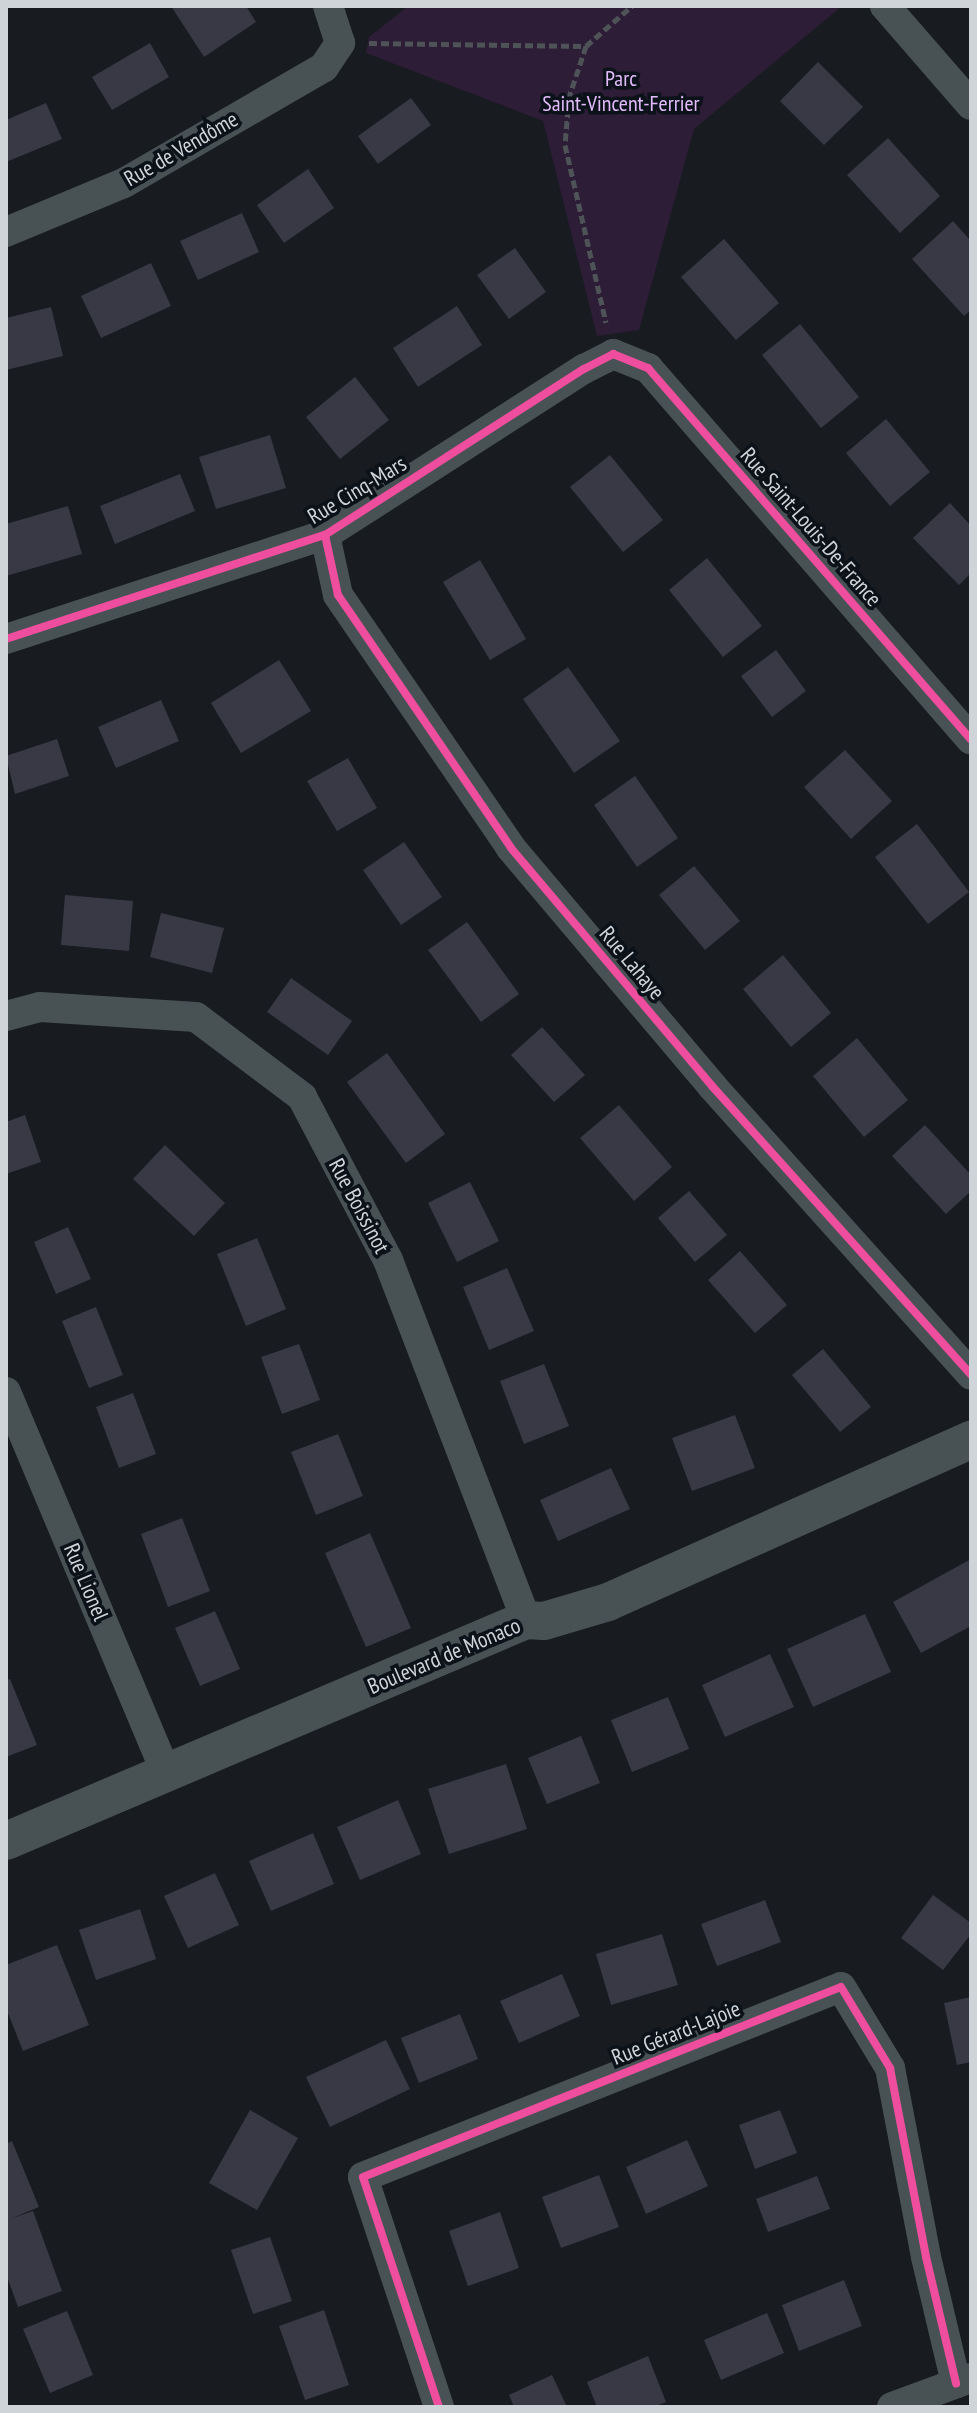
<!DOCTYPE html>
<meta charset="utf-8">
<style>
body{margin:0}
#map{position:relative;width:977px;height:2413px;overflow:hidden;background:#181b20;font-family:"PT Sans Narrow",sans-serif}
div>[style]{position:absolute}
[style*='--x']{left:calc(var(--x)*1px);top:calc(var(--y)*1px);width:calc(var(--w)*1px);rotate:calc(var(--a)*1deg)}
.green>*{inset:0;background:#2d1d36}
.building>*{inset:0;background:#383944}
.path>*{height:5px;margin-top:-2.5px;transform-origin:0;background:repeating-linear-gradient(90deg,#4d5356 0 8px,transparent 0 12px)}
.minor>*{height:30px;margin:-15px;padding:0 15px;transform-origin:15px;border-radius:15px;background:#485255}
.tertiary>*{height:38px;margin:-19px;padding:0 19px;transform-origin:19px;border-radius:19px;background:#485255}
.cycleway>*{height:8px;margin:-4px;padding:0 4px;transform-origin:4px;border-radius:4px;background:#ef4d9e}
span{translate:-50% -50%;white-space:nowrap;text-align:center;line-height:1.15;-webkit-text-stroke:7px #0b1219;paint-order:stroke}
.park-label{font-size:22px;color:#e3bbfb}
.street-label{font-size:22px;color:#cfd4d9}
.frame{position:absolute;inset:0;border:8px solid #cfd4d9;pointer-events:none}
</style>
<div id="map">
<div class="green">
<i style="clip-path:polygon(408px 6px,842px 6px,694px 129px,639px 330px,597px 336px,543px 121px,366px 53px,369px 37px)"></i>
</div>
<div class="building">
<i style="clip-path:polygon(171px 6px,246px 6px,256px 22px,204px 57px)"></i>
<i style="clip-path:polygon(150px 43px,169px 77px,112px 110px,92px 77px)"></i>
<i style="clip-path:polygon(818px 62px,863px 107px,824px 145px,780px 101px)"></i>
<i style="clip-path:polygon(411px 98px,431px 125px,378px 164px,358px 136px)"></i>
<i style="clip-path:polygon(46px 103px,62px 139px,6px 162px,6px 120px)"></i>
<i style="clip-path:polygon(888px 138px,940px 196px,900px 233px,847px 175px)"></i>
<i style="clip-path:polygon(308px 169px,334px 208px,284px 243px,257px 205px)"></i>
<i style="clip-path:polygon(242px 213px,259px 252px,198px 280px,180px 241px)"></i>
<i style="clip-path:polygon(953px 221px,971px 241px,971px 310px,964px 316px,912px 259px)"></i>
<i style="clip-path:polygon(724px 239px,779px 303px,736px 340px,681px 277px)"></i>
<i style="clip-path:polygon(515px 248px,546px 292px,509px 319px,477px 275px)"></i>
<i style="clip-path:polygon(151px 263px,171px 306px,101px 338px,81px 296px)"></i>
<i style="clip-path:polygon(457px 306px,482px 345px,418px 387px,393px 348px)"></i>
<i style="clip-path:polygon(51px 307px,63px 356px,6px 370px,6px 318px)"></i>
<i style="clip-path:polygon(800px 324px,859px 397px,821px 428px,762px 355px)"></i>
<i style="clip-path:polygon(355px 377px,389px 420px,340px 459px,306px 417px)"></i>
<i style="clip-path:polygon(886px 419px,930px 472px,890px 506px,846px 453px)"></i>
<i style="clip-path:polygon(270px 435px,286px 488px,216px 509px,199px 457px)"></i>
<i style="clip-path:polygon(610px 455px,663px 520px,623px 552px,570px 487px)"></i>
<i style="clip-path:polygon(180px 474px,195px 511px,115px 544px,100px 506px)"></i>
<i style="clip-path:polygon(950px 503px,971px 526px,971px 573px,959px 585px,913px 538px)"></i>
<i style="clip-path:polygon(68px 506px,82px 554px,6px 576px,6px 524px)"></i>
<i style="clip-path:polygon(707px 558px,762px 626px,723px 657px,669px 590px)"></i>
<i style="clip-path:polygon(480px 560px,526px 639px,490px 660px,443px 582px)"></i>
<i style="clip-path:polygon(776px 650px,806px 691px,772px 717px,741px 676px)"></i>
<i style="clip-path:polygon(279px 660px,311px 711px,241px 753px,211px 703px)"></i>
<i style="clip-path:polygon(568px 667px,620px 741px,574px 773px,523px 699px)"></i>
<i style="clip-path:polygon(161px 700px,179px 741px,116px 768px,98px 727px)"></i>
<i style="clip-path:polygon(57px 739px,69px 776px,15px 794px,6px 756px)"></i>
<i style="clip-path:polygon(845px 750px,892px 801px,851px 839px,804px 787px)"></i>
<i style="clip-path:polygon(348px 758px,377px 808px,337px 831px,307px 781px)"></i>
<i style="clip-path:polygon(635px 776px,678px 838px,637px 867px,594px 805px)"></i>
<i style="clip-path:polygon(917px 824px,969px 892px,928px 924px,875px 857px)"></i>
<i style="clip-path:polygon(404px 842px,442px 897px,401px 925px,363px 870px)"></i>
<i style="clip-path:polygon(694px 866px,740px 921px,705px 950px,659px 895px)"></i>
<i style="clip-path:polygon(65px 895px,133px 901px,129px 951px,61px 945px)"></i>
<i style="clip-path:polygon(161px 913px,224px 928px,212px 973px,150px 957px)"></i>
<i style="clip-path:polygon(467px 922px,519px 994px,481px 1022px,428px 950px)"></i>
<i style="clip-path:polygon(783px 955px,831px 1013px,791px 1047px,743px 989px)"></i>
<i style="clip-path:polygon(291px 978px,352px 1021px,328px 1055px,267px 1012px)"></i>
<i style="clip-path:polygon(542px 1027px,585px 1075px,554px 1102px,511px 1055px)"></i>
<i style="clip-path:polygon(857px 1038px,908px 1100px,864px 1137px,813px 1076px)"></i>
<i style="clip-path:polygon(387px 1053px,445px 1134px,406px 1163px,347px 1082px)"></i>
<i style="clip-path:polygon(619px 1105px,672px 1167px,634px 1201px,580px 1138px)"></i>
<i style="clip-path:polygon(25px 1115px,41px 1162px,6px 1174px,6px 1122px)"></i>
<i style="clip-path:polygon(925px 1125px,971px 1175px,971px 1191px,946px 1214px,892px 1156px)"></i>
<i style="clip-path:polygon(165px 1145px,225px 1203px,194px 1236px,133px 1179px)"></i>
<i style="clip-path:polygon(470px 1182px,499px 1241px,457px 1262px,428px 1203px)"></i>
<i style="clip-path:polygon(689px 1191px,727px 1235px,695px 1262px,658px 1218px)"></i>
<i style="clip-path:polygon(68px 1227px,91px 1279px,56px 1294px,34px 1242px)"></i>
<i style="clip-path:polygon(257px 1238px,286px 1309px,246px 1326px,217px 1254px)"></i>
<i style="clip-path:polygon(740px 1251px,787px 1305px,755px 1333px,708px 1280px)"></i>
<i style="clip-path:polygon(507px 1268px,534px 1331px,489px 1350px,463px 1287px)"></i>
<i style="clip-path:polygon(96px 1307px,123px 1375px,89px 1388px,62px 1321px)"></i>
<i style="clip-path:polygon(299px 1344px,320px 1400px,282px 1414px,261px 1357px)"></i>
<i style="clip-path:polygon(823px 1349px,871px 1407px,840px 1432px,792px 1375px)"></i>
<i style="clip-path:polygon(544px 1364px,569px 1426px,524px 1444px,500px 1381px)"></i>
<i style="clip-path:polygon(133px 1393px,156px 1454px,119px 1468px,96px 1407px)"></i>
<i style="clip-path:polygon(735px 1415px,755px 1468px,692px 1491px,672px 1438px)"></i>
<i style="clip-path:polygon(338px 1434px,363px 1496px,316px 1515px,291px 1452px)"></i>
<i style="clip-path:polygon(611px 1468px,630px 1509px,558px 1541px,540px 1500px)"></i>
<i style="clip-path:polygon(182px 1518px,210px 1591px,168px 1607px,141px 1534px)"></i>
<i style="clip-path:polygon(370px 1533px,411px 1628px,366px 1647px,325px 1553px)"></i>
<i style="clip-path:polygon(971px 1559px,971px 1626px,921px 1653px,893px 1602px)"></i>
<i style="clip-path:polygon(215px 1611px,240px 1669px,200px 1686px,175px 1628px)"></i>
<i style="clip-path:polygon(865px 1614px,891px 1672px,813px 1707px,787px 1649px)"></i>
<i style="clip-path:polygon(770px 1654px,794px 1707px,725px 1737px,702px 1685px)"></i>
<i style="clip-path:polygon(10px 1679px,37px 1745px,6px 1757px,6px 1680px)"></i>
<i style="clip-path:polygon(668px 1697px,689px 1749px,632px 1772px,611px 1720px)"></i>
<i style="clip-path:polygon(581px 1736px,600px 1783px,547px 1804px,528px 1758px)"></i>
<i style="clip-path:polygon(506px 1764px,527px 1829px,449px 1854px,428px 1789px)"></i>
<i style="clip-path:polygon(398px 1800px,421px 1854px,360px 1880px,337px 1827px)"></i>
<i style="clip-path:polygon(313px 1833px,334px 1884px,271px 1911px,249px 1861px)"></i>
<i style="clip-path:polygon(215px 1873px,239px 1925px,188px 1948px,164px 1896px)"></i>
<i style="clip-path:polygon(933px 1895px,971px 1923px,971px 1934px,943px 1970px,901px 1938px)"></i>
<i style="clip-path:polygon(765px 1900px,781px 1942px,717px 1966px,701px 1924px)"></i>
<i style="clip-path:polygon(140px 1909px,156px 1959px,96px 1980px,79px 1930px)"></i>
<i style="clip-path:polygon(662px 1934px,678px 1985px,611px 2005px,596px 1954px)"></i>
<i style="clip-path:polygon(57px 1945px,89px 2025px,23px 2051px,6px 2008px,6px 1965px)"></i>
<i style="clip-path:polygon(562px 1974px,580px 2016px,519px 2043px,500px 2001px)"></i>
<i style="clip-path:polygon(971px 1997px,971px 2062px,957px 2065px,944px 2003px)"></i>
<i style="clip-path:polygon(460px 2014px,478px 2059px,419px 2083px,401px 2038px)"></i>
<i style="clip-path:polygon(386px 2040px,410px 2089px,330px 2127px,306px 2077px)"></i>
<i style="clip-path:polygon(250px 2110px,298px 2138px,257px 2210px,209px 2183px)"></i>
<i style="clip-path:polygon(780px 2110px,797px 2153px,755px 2169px,739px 2125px)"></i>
<i style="clip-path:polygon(687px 2140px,708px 2186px,646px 2214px,626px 2167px)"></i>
<i style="clip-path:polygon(12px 2141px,39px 2207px,10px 2219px,33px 2211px,62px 2291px,18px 2307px,6px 2274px,6px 2144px)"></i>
<i style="clip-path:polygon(599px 2175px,619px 2227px,561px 2248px,542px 2197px)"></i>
<i style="clip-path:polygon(817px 2176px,830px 2209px,768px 2232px,756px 2199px)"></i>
<i style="clip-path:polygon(500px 2212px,519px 2268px,468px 2286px,449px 2231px)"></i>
<i style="clip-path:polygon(270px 2237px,292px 2301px,253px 2314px,231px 2250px)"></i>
<i style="clip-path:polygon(844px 2280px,862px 2326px,799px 2351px,782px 2305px)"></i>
<i style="clip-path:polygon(324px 2310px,349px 2385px,305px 2400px,279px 2326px)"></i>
<i style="clip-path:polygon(67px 2311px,93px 2375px,50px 2393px,23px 2329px)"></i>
<i style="clip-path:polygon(767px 2313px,784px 2353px,721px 2380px,704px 2340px)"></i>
<i style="clip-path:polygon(648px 2356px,666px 2402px,654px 2407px,597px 2407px,587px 2382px)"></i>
<i style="clip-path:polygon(552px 2375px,567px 2407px,514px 2407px,509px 2395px)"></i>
</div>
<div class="path">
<i style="--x:369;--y:43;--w:217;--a:0.8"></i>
<i style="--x:586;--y:46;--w:61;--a:-41"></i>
<i style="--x:586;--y:46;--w:54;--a:108.4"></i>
<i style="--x:569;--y:97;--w:48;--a:94.8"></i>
<i style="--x:565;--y:145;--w:182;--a:77"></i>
</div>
<div class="minor">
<i style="--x:885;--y:6;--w:131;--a:49"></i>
<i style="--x:6;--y:232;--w:128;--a:-22.6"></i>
<i style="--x:124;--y:183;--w:231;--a:-30.1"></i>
<i style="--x:324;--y:67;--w:29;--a:-56"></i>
<i style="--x:340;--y:43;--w:39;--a:-108"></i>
<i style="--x:325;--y:535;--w:61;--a:77.8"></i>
<i style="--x:338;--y:595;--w:306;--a:55.6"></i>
<i style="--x:511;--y:848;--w:312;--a:49.8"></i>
<i style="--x:712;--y:1086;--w:388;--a:48.1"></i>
<i style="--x:6;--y:639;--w:336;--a:-18.1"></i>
<i style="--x:325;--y:535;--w:308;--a:-32.7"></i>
<i style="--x:584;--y:369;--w:33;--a:-27"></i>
<i style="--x:613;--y:354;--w:38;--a:22"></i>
<i style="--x:648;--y:368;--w:492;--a:49"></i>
<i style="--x:6;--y:1016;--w:35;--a:-15"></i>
<i style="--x:40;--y:1007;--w:156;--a:3.7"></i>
<i style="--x:196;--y:1017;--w:133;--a:37"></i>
<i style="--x:302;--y:1097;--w:184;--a:62.2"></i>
<i style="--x:388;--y:1260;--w:386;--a:69"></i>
<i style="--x:6;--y:1392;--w:413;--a:67.2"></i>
<i style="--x:439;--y:2407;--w:242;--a:-108.3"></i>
<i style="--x:363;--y:2177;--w:514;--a:-21.68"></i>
<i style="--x:841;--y:1987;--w:95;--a:58.8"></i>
<i style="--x:890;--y:2068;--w:192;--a:79.2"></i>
<i style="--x:926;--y:2257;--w:130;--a:76.6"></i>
<i style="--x:892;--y:2407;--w:84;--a:-20.2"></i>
</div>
<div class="tertiary">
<i style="--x:6;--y:1841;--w:565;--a:-23.03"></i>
<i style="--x:526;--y:1620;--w:18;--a:3"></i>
<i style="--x:544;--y:1621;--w:67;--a:-16.5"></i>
<i style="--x:608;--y:1602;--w:398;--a:-24.1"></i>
</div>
<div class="cycleway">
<i style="--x:325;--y:535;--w:61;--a:77.8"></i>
<i style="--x:338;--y:595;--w:306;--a:55.6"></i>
<i style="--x:511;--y:848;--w:312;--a:49.8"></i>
<i style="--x:712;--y:1086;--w:388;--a:48.1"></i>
<i style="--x:6;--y:639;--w:336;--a:-18.1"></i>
<i style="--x:325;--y:535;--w:308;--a:-32.7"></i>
<i style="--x:584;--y:369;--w:33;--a:-27"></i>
<i style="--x:613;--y:354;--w:38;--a:22"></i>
<i style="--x:648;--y:368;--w:492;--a:49"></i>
<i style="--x:439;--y:2407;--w:242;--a:-108.3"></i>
<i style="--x:363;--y:2177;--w:514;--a:-21.68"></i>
<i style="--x:841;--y:1987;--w:95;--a:58.8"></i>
<i style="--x:890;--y:2068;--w:192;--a:79.2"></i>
<i style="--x:926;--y:2257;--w:130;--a:76.6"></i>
</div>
<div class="park-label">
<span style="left:621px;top:91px">Parc<br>Saint-Vincent-Ferrier</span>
</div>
<div class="street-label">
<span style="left:181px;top:149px;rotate:-30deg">Rue de Vendôme</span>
<span style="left:357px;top:490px;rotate:-31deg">Rue Cinq-Mars</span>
<span style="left:811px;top:527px;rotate:49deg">Rue Saint-Louis-De-France</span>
<span style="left:632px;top:963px;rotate:50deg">Rue Lahaye</span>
<span style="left:359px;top:1206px;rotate:62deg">Rue Boissinot</span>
<span style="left:86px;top:1582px;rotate:67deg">Rue Lionel</span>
<span style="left:444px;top:1656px;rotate:-23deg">Boulevard de Monaco</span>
<span style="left:676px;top:2033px;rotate:-22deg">Rue Gérard-Lajoie</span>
</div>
<div class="frame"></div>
</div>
